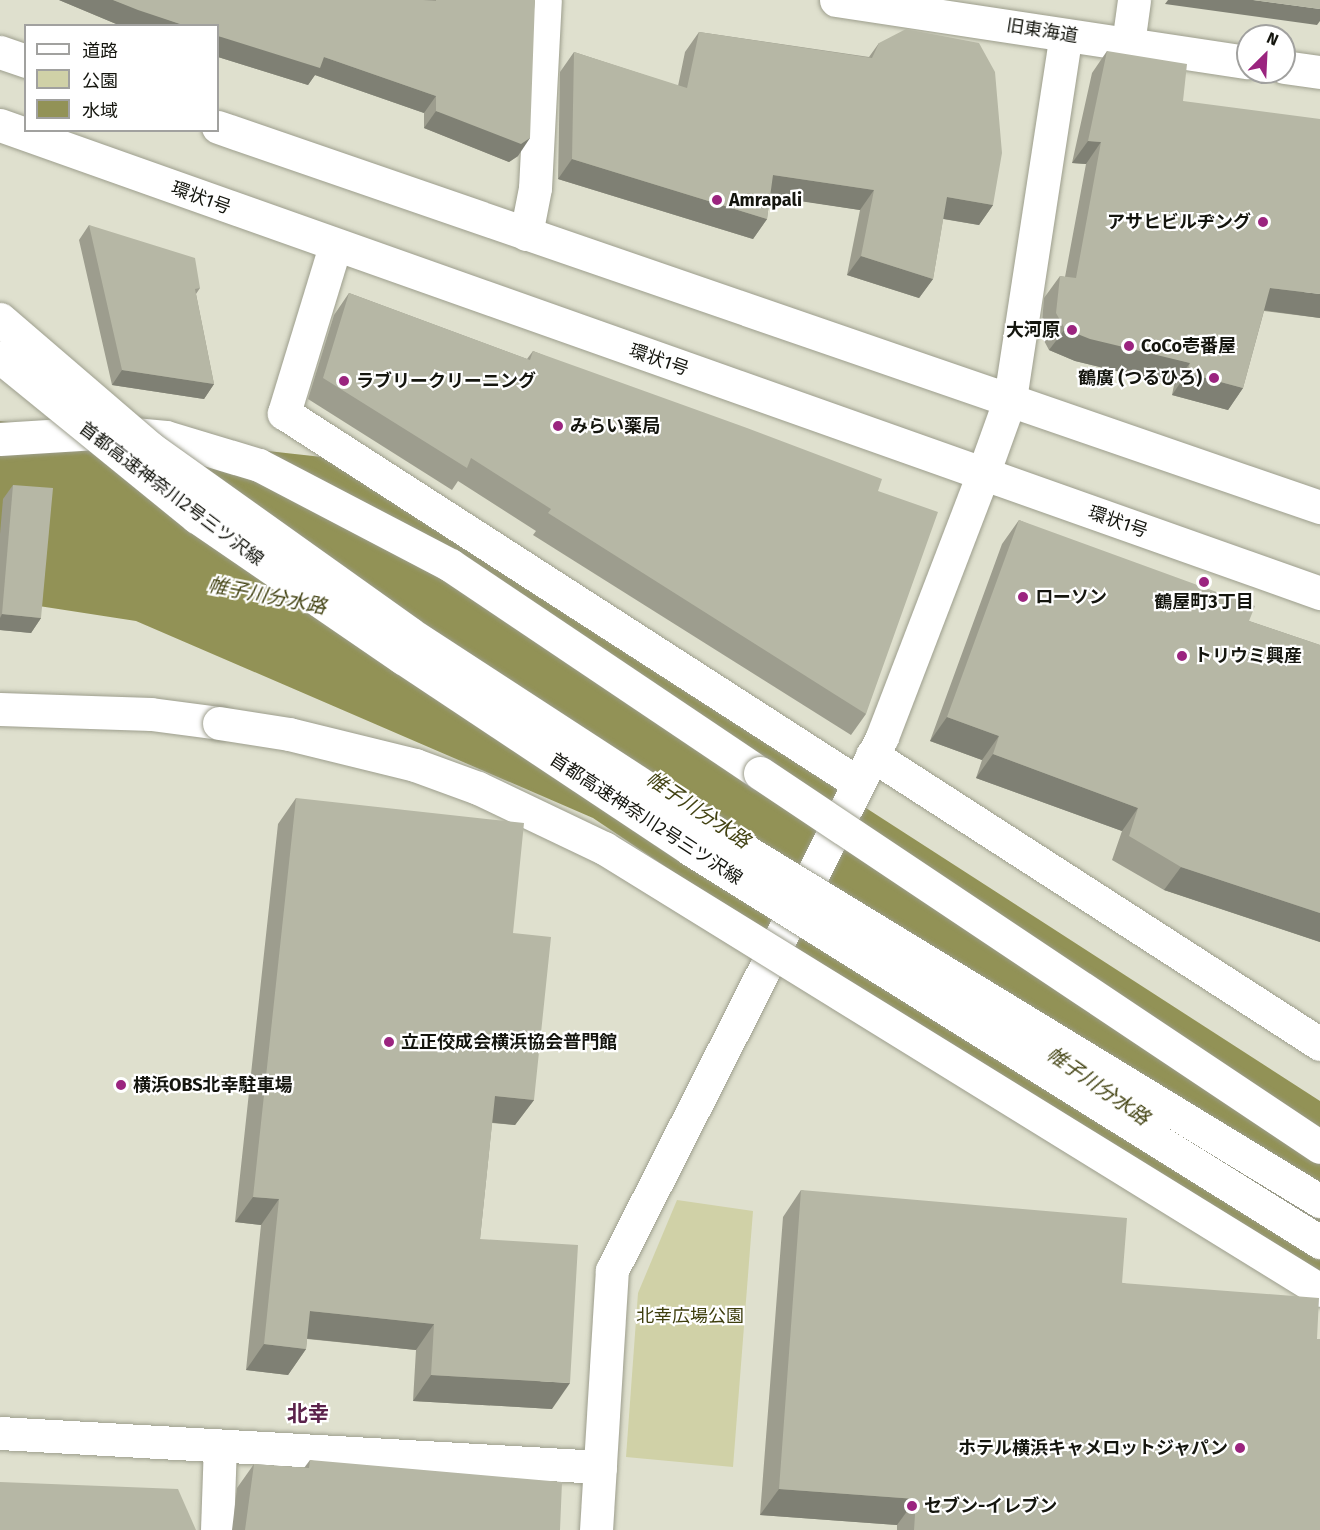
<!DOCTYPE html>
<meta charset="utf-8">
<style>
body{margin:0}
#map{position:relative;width:1320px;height:1530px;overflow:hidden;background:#dfe0ce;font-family:"Fira Sans","Noto Sans JP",sans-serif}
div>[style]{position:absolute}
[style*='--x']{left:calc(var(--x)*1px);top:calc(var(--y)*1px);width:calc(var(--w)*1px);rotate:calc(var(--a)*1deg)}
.green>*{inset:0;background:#d0d1a7}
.water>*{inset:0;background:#929256}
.roads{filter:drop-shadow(0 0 2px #9d9e8d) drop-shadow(0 0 2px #9d9e8d)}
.street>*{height:33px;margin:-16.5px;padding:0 16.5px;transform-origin:16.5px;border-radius:16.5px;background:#fff}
.secondary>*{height:33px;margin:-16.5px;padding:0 16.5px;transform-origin:16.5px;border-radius:16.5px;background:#fff}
.primary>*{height:33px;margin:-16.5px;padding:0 16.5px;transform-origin:16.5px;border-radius:16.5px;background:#fff}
.highway>*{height:33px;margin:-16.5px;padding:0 16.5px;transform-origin:16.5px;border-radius:16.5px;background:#fff}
.bridges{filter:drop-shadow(0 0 2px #9d9e8d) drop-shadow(0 0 2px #9d9e8d)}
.highway-bridge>*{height:33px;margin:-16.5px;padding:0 16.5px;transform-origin:16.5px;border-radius:16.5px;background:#fff}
.wall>*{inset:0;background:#9d9d8e}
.shaded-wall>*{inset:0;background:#7f8074}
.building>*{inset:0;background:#b6b7a5}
.dots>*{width:16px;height:16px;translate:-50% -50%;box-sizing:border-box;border:3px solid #fff;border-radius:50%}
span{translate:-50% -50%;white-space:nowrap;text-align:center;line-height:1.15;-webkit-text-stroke:4.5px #fff;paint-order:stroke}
.street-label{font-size:18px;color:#14150e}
.poi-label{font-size:18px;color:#14150e;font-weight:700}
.left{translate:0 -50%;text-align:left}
.right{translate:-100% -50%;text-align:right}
.park-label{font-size:18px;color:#3e3e0d}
.water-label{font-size:20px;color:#434313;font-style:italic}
.quarter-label{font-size:21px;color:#5b224b;font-weight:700}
.legend{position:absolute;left:24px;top:24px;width:195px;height:108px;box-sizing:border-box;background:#fff;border:2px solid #a1a19f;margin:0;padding:8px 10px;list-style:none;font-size:18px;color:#14150e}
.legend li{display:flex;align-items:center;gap:12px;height:30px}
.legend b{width:30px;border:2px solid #a1a19f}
.north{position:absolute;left:1236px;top:24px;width:60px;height:60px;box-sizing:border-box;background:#fff;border:2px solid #a1a19f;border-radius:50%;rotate:24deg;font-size:16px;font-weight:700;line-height:24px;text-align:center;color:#14150e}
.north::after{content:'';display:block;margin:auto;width:21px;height:27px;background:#9b247f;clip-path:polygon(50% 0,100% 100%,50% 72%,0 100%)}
</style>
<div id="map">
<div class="green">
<i style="clip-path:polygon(677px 1200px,753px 1211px,733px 1467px,626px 1457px,638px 1293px)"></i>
</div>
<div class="water">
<i style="clip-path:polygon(0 421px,322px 457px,1320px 1101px,1320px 1305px,593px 818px,136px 621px,0 600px)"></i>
</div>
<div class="roads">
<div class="street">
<i style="--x:1128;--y:44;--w:44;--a:-82.2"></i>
<i style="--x:526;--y:234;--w:47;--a:-78.9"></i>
<i style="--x:535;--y:188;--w:188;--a:-87"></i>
<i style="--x:335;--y:246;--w:175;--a:107"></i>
<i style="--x:284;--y:413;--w:683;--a:32.81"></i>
<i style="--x:872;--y:755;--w:533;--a:32.83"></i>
<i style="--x:0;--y:1433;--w:601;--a:3.24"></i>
<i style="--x:217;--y:1530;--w:84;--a:-88"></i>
<i style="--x:596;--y:1530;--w:260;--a:-86.5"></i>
<i style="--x:612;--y:1270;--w:597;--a:-63.13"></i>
<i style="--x:882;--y:737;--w:282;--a:-69"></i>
<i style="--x:983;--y:474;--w:80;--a:-70.2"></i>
<i style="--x:1010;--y:399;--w:368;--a:-81.3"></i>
</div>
<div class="secondary">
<i style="--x:836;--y:0;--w:417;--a:8.6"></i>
<i style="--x:1284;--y:67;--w:36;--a:8"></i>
</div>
<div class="primary">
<i style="--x:0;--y:52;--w:28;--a:19"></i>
<i style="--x:0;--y:125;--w:1401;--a:19.52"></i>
<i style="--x:218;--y:127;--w:1166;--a:19.03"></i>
</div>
<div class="highway">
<i style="--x:0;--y:439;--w:112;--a:-3.6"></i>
<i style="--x:112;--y:432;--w:54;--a:5.3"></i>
<i style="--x:166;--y:437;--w:97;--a:16.8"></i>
<i style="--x:259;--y:465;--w:216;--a:27.6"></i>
<i style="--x:450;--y:565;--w:373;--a:33.9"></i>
<i style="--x:0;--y:709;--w:151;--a:1.9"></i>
<i style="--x:151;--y:714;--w:69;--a:7.5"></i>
</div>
</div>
<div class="bridges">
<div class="highway-bridge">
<i style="--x:0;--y:319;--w:198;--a:40.7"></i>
<i style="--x:150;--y:448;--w:318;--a:35.5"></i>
<i style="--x:409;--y:633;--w:351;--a:33.1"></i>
<i style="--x:703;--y:825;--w:723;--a:31.36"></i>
<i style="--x:0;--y:357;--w:254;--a:39.1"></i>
<i style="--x:197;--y:517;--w:250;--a:34.4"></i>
<i style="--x:403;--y:658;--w:345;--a:33.6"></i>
<i style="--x:690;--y:849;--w:743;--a:31.96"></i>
<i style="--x:219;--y:723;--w:71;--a:8.9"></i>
<i style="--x:289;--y:734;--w:130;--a:13.8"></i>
<i style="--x:415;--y:765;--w:67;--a:20.1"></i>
<i style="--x:478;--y:788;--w:140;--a:25.5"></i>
<i style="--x:604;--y:848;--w:841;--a:31.69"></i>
<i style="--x:760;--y:773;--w:673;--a:33.74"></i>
</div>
</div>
<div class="wall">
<i style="clip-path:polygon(59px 0,535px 0,518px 156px,509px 162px,424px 128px,424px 113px,315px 75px,308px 85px,218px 57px,218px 26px,121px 26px)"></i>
<i style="clip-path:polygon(699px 32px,869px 57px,879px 43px,993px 205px,979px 225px,943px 219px,933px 279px,919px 298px,847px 275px,860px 210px,770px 196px,767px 219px,753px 239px,558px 179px,560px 72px,574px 52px,678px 86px,685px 52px)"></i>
<i style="clip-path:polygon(1107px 51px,1183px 101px,1320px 318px,1264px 311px,1243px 388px,1228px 410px,1172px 395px,1174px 385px,1075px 361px,1049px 350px,1041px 335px,1044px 298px,1060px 276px,1065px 277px,1086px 164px,1072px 163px,1092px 73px)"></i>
<i style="clip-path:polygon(89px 225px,200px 288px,196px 294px,214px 384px,204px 399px,112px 385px,79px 240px)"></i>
<i style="clip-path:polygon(349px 293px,527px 359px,533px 351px,878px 491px,866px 714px,851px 735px,533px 535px,536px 531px,458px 481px,452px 490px,308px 399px,334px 315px)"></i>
<i style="clip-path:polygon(13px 485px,41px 618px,31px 633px,0 630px,0 534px,3px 499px)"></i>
<i style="clip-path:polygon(1019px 520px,1249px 621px,1320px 645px,1320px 942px,1164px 890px,1112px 860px,1122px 831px,976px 778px,982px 760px,930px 741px,1002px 544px)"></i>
<i style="clip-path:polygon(296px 798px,513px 933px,534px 1100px,515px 1125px,492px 1123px,480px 1239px,552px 1409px,413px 1401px,416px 1350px,307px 1339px,306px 1349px,288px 1375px,246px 1370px,261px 1225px,235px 1222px,278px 824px)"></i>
<i style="clip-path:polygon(801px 1190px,1317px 1339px,1320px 1530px,897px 1530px,897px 1525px,760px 1515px,783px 1217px)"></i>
<i style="clip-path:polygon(310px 1460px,560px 1530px,232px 1530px,237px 1488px,254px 1464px,304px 1468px)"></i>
</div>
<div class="shaded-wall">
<i style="clip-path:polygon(59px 0,113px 0,186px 26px,121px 26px)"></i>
<i style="clip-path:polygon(1168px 0,1253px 0,1320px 9px,1320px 21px,1317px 25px,1165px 4px)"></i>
<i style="clip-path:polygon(218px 36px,324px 57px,436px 96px,424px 113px,315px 75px,308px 85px,218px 57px)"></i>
<i style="clip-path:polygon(436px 111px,530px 138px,518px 156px,509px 162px,424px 128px)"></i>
<i style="clip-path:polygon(1088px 141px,1101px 142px,1086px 164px,1072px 163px)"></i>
<i style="clip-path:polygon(572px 159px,767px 219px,753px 239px,558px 179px)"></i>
<i style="clip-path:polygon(773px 175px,874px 190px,860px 210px,759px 195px)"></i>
<i style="clip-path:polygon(947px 197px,993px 205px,979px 225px,933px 217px)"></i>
<i style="clip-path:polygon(861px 256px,933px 279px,919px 298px,847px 275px)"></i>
<i style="clip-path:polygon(1270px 288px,1320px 294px,1320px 318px,1255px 309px)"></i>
<i style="clip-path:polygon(1065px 329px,1190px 363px,1174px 385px,1075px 361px,1049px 350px)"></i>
<i style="clip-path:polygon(122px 370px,214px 384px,204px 399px,112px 385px)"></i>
<i style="clip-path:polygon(1187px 373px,1243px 388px,1228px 410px,1172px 395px)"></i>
<i style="clip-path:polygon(2px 614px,41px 618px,31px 633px,0 630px,0 618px)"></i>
<i style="clip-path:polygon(947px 717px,999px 736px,982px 760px,930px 741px)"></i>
<i style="clip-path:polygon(993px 754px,1138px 808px,1122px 831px,976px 778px)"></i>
<i style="clip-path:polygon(1181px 867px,1320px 913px,1320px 942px,1164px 890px)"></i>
<i style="clip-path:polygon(495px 1096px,534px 1100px,515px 1125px,477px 1121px)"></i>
<i style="clip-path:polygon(253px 1197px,279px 1199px,261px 1225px,235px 1222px)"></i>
<i style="clip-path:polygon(310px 1311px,434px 1324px,416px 1350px,292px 1337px)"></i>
<i style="clip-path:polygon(264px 1344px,306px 1349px,288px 1375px,246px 1370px)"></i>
<i style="clip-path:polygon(431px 1375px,570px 1383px,552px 1409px,413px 1401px)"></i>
<i style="clip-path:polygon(779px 1489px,916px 1499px,897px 1525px,760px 1515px)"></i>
</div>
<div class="building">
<i style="clip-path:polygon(113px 0,423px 0,436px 1px,436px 0,535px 0,530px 138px,521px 144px,436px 111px,436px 96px,324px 57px,320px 68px,218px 36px,218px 26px,186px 26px,138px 10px)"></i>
<i style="clip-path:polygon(1253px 0,1320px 0,1320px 9px)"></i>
<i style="clip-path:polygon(906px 29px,979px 43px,995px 72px,1002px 153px,993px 205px,947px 197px,933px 279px,861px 256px,874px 190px,773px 175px,767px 219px,572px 159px,574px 52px,687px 88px,699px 32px,872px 58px,879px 43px)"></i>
<i style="clip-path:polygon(1107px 51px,1187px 64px,1183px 101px,1320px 119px,1320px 294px,1270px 288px,1243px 388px,1187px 373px,1190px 363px,1090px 339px,1065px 329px,1056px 313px,1060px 276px,1076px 278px,1101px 142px,1088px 141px)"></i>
<i style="clip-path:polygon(89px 225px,195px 258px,200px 288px,195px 289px,214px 384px,122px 370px)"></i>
<i style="clip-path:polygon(349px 293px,530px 360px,533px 351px,747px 428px,882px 479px,878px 491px,938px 512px,866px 714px,548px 513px,551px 509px,471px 458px,467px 468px,323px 378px)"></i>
<i style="clip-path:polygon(13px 485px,53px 488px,41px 618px,2px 614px)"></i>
<i style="clip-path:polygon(1019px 520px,1255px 606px,1249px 621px,1320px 645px,1320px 913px,1181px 867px,1129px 836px,1138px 808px,993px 754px,999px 736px,947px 717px)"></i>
<i style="clip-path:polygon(296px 798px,524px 823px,513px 933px,551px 937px,534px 1100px,495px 1096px,480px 1239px,578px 1245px,570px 1383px,431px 1375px,434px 1324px,310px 1311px,306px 1349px,264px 1344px,279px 1199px,253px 1197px)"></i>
<i style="clip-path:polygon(801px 1190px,1127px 1218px,1122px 1283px,1319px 1298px,1317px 1339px,1320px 1339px,1320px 1530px,914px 1530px,916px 1499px,779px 1489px)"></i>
<i style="clip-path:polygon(310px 1460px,562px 1482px,560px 1530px,245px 1530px,254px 1464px,309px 1468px)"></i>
<i style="clip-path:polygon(0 1482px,178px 1489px,196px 1530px,0 1530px)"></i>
</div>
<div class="dots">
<i style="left:717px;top:200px;background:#9b247f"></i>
<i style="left:1263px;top:222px;background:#9b247f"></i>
<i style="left:1072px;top:330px;background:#9b247f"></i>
<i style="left:1129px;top:346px;background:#9b247f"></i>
<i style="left:1214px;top:378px;background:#9b247f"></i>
<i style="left:344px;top:381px;background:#9b247f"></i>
<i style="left:558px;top:426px;background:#9b247f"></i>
<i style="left:1204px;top:582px;background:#9b247f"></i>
<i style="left:1023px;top:597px;background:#9b247f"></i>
<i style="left:1182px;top:656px;background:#9b247f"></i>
<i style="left:389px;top:1042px;background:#9b247f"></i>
<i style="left:121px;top:1085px;background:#9b247f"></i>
<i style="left:1240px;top:1448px;background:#9b247f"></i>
<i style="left:912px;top:1506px;background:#9b247f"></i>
</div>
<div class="street-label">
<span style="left:1042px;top:31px;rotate:9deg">旧東海道</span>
<span style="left:201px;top:198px;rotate:20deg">環状1号</span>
<span style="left:659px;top:360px;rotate:19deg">環状1号</span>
<span style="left:171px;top:494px;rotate:37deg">首都高速神奈川2号三ツ沢線</span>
<span style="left:1118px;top:522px;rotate:19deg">環状1号</span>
<span style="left:646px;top:819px;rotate:33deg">首都高速神奈川2号三ツ沢線</span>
</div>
<div class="poi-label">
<span class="left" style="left:729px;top:200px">Amrapali</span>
<span class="right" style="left:1251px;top:222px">アサヒビルヂング</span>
<span class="right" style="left:1060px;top:330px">大河原</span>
<span class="left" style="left:1141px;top:346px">CoCo壱番屋</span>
<span class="right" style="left:1202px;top:378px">鶴廣 (つるひろ)</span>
<span class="left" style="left:356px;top:381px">ラブリークリーニング</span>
<span class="left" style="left:570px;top:426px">みらい薬局</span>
<span class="left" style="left:1035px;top:597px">ローソン</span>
<span style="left:1204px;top:602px">鶴屋町3丁目</span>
<span class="left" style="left:1194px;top:656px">トリウミ興産</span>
<span class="left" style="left:401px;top:1042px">立正佼成会横浜協会普門館</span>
<span class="left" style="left:133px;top:1085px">横浜OBS北幸駐車場</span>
<span class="right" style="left:1228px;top:1448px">ホテル横浜キャメロットジャパン</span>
<span class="left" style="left:924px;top:1506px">セブン-イレブン</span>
</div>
<div class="park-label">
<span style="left:690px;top:1316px">北幸広場公園</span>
</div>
<div class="water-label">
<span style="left:267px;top:596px;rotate:11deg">帷子川分水路</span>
<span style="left:698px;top:810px;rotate:34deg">帷子川分水路</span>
<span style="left:1098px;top:1086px;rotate:35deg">帷子川分水路</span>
</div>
<div class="quarter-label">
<span style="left:308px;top:1414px">北幸</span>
</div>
<ul class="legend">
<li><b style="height:8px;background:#fff"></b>道路</li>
<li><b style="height:16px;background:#d0d1a7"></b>公園</li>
<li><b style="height:16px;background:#929256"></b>水域</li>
</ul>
<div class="north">N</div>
</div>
